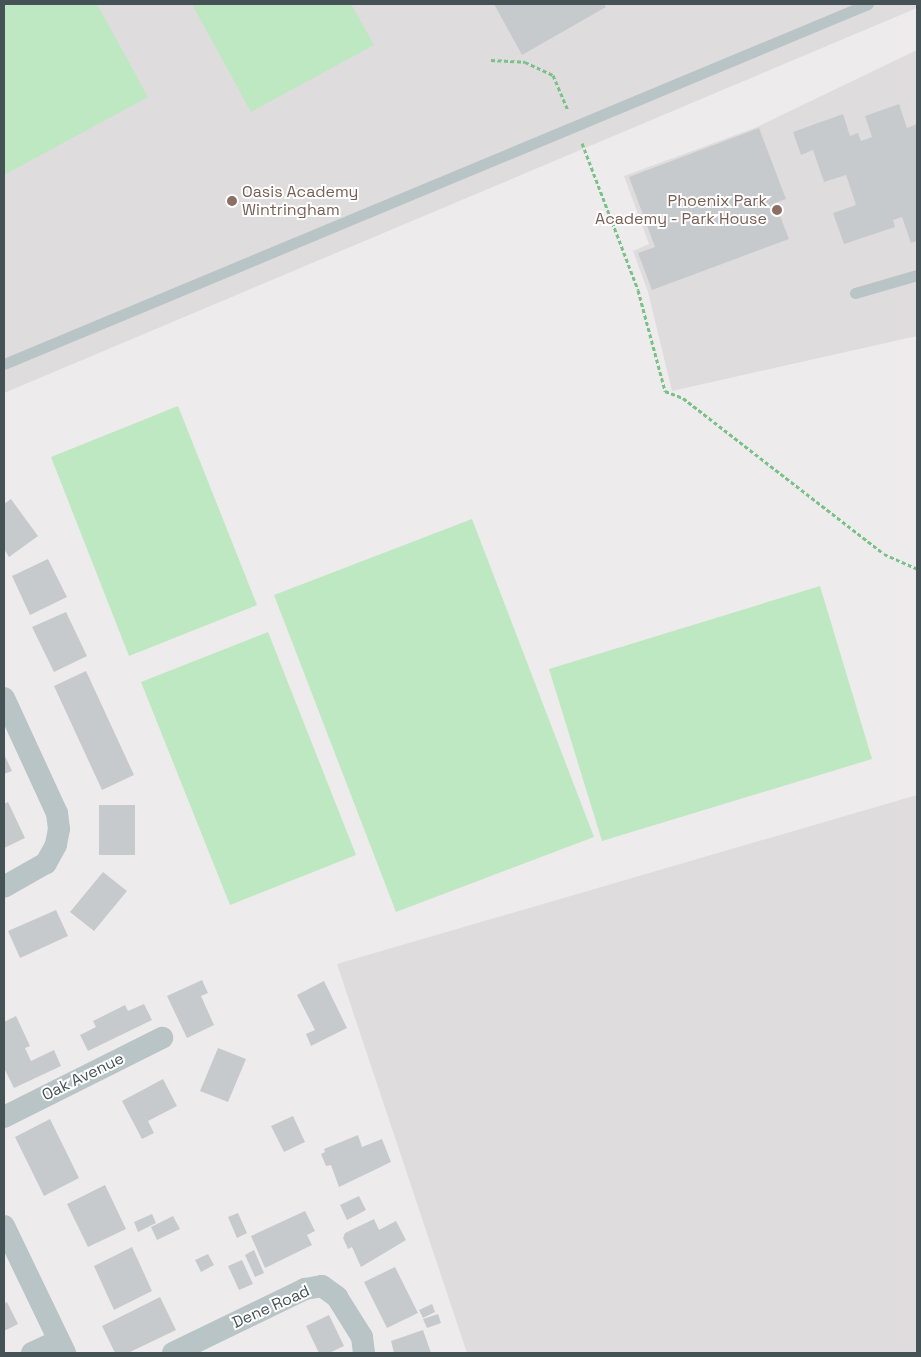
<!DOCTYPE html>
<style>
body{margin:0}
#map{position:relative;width:921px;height:1357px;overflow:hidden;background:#eeebec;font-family:"Space Grotesk",sans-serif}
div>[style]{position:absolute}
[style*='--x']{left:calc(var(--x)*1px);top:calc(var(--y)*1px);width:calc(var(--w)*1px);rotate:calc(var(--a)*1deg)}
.education>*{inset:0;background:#dfdcdd}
.green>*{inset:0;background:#bde8c1}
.building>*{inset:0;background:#c6cacd}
.path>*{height:3px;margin-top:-1.5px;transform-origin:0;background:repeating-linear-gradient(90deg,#7ac188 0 4px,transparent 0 6.5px)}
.service>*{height:11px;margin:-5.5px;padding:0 5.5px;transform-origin:5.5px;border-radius:5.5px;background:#b8c4c6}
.minor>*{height:22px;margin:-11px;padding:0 11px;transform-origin:11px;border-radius:11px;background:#b8c4c6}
.dots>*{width:14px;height:14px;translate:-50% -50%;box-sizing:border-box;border:2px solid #fff;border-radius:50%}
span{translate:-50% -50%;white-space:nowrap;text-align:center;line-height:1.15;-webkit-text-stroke:4px #fff;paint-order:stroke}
.education-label{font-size:16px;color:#785e54}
.left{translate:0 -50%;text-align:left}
.right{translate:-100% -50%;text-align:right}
.street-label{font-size:16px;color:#465356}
.frame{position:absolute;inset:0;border:5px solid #465356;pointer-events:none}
</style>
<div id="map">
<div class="education">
<i style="clip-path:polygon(4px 4px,917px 4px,917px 8px,4px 393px)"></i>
<i style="clip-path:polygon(917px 50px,917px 336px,672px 391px,648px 292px,633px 251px,649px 244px,624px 176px,757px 127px)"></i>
<i style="clip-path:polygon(917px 795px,917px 1353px,467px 1353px,337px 964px)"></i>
</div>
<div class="green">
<i style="clip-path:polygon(4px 4px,97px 4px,148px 97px,4px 175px)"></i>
<i style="clip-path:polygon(192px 4px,351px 4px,374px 45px,251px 112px)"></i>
<i style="clip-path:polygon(178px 406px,257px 605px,129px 656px,51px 457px)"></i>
<i style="clip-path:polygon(472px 519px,594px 837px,396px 912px,274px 595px)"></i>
<i style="clip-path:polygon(820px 586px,872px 759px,602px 841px,549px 669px)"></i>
<i style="clip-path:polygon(268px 632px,356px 855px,230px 905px,141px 682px)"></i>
</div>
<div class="building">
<i style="clip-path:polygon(494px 4px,604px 4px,606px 7px,522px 55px)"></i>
<i style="clip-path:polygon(899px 104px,907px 128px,917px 124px,917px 241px,911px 243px,902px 217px,893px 220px,895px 227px,844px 244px,833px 213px,856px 205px,846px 175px,824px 182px,813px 150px,801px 155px,793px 132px,843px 114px,850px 136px,858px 133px,861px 141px,872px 137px,865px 116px)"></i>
<i style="clip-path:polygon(759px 128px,786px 199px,775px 203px,789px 239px,652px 290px,638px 253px,655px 247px,629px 177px)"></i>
<i style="clip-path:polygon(11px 499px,38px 536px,9px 557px,4px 549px,4px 504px)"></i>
<i style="clip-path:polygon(48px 559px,67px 597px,30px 615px,12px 576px)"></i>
<i style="clip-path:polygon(66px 612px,87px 656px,54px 672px,32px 627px)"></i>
<i style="clip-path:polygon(86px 671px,134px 775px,102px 790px,54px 686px)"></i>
<i style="clip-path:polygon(4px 754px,12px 771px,4px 774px)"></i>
<i style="clip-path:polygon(8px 802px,25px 838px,4px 848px,4px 804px)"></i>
<i style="clip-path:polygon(99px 805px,135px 805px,135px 855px,99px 855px)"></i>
<i style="clip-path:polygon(103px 872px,127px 891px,94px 931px,70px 912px)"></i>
<i style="clip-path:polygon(56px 910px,68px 936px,20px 958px,8px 931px)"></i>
<i style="clip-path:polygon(202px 980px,208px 993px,201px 996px,214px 1025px,187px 1038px,167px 996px)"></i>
<i style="clip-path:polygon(324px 981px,347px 1028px,311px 1046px,306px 1034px,315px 1030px,297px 995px)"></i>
<i style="clip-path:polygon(144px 1004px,152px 1020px,88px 1051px,80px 1035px,96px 1027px,93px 1021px,125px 1005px,128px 1011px)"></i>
<i style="clip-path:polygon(16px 1016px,30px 1046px,25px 1048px,31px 1061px,54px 1050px,61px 1066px,14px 1088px,4px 1068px,4px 1022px)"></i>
<i style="clip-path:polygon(218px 1048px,246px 1059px,228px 1102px,200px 1091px)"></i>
<i style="clip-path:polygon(163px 1079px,177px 1106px,148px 1121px,154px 1133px,142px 1139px,122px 1101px)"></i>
<i style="clip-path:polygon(293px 1116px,305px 1142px,284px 1152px,271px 1126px)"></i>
<i style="clip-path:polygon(50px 1119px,79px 1178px,44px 1196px,15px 1137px)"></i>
<i style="clip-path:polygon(358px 1135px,362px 1147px,382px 1139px,391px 1162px,339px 1187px,331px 1165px,326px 1166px,321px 1154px,325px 1152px,324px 1149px)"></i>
<i style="clip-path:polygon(105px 1185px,126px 1229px,88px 1247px,67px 1204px)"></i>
<i style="clip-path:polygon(359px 1196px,366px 1210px,347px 1220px,340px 1205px)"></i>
<i style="clip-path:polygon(305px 1211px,315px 1231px,307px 1235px,312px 1245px,265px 1268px,251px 1236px)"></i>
<i style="clip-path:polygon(238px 1213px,247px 1233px,237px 1238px,228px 1217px)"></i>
<i style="clip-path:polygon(152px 1214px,156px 1223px,138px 1232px,134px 1222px)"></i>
<i style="clip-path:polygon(173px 1216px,180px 1229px,157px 1240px,151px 1227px)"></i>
<i style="clip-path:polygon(374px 1219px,379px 1230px,396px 1221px,406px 1240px,361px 1267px,352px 1247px,348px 1249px,343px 1238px,345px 1233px)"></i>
<i style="clip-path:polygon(132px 1247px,152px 1291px,114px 1310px,94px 1266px)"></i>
<i style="clip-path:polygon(254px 1250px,264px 1273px,255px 1277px,245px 1255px)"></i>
<i style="clip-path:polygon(208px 1254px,214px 1265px,201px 1272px,195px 1260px)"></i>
<i style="clip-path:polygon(242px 1260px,253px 1284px,239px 1290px,228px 1266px)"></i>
<i style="clip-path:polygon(395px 1267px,418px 1313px,387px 1328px,364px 1282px)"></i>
<i style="clip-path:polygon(160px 1297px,176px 1330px,128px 1353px,115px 1353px,102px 1326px)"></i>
<i style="clip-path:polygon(7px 1302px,18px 1324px,4px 1331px,4px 1304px)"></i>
<i style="clip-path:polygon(432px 1304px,435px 1312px,423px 1318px,419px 1310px)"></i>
<i style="clip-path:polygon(438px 1314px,441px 1323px,427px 1328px,423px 1319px)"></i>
<i style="clip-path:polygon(329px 1315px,344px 1346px,329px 1353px,319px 1353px,306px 1326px)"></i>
<i style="clip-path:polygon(423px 1330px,431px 1353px,394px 1353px,391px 1341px)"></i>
</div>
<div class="path">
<i style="--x:491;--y:60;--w:34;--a:3"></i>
<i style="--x:525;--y:62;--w:31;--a:25"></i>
<i style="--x:553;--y:75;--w:38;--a:67"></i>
<i style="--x:582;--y:143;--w:157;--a:69.1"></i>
<i style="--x:638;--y:290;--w:105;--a:75"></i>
<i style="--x:665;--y:391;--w:19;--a:21"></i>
<i style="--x:683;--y:398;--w:254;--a:37.8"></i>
<i style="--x:884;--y:554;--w:36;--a:24"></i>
</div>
<div class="service">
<i style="--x:855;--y:293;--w:65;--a:-16.2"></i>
<i style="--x:4;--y:364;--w:936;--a:-22.62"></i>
</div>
<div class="minor">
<i style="--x:4;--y:698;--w:127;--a:65.3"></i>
<i style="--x:57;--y:813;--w:16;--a:83"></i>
<i style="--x:59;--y:829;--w:16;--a:101"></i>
<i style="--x:56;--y:845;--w:21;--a:119"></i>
<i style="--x:46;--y:863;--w:48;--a:150.3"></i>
<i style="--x:4;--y:1117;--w:177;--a:-26.6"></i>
<i style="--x:4;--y:1226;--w:141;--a:64.3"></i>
<i style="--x:32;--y:1353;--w:29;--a:-25"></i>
<i style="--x:173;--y:1353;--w:147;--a:-25.9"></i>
<i style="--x:305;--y:1289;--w:17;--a:-10"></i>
<i style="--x:322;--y:1286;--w:19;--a:36"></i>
<i style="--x:337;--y:1297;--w:47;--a:58"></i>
<i style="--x:362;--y:1337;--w:16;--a:83"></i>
</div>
<div class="dots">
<i style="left:232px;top:201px;background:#8d6e63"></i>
<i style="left:777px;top:210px;background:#8d6e63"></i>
</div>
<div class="education-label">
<span class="left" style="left:242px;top:201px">Oasis Academy<br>Wintringham</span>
<span class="right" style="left:767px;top:210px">Phoenix Park<br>Academy - Park House</span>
</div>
<div class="street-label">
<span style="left:83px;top:1077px;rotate:-26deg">Oak Avenue</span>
<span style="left:271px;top:1307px;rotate:-24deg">Dene Road</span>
</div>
<div class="frame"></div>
</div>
